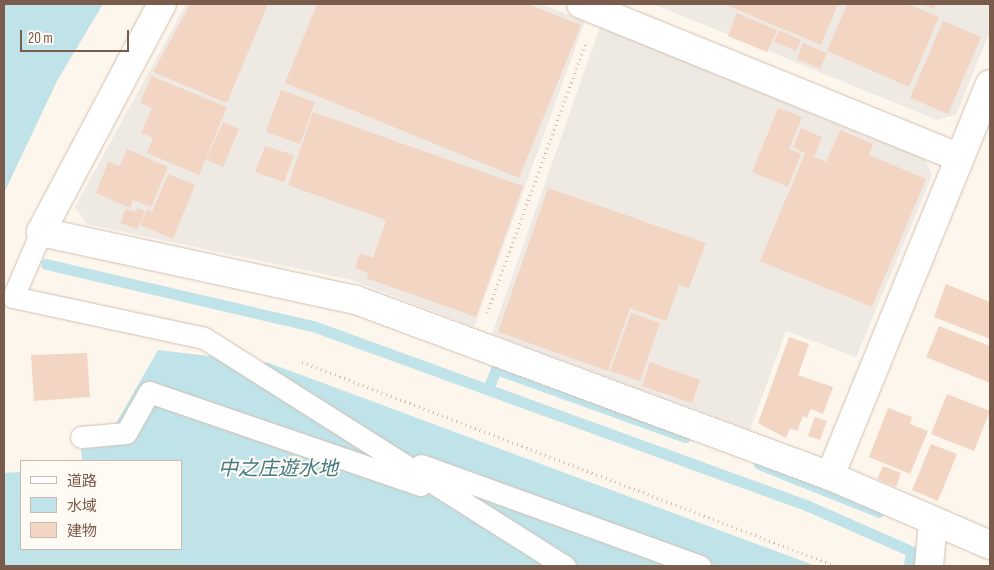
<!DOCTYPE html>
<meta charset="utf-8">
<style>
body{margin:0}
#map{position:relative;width:994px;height:570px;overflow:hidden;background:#fdf6ec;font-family:"Sofia Sans Condensed","Noto Sans JP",sans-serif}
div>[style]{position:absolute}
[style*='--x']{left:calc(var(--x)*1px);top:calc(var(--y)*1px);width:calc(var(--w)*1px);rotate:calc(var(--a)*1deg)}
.industrial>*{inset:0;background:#efe9e4}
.water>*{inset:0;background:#bfe3e8}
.stream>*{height:11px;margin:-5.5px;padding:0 5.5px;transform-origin:5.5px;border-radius:5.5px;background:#bfe3e8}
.building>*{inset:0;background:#f3d5c3}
.path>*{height:3px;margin-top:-1.5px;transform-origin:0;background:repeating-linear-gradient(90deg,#d9b8a5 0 1px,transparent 0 5px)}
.roads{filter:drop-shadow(0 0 1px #d1beb0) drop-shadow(0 0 1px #d1beb0)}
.service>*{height:21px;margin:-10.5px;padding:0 10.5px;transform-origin:10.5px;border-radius:10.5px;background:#fff}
.minor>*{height:28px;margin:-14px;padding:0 14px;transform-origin:14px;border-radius:14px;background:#fff}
span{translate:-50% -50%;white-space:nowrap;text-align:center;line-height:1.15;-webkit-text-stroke:4px #fffaf3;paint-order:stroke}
.water-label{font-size:20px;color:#437c86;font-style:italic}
.frame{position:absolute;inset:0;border:5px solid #7a5c4d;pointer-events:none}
.legend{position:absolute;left:20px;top:460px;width:162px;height:90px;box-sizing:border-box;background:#fffaf3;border:1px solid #cabbb1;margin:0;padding:6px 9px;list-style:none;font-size:15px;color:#7a5c4d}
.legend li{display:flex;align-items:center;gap:10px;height:25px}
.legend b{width:25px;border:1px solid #cabbb1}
.scale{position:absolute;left:20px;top:30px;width:109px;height:22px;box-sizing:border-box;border:2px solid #7a5c4d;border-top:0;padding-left:6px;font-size:15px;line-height:18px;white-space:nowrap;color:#7a5c4d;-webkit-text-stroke:4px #fffaf3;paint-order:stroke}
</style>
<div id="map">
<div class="industrial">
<i style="clip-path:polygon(186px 4px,541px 4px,585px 21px,474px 327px,351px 280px,86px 224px,75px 207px)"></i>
<i style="clip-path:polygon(653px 4px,990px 4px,990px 31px,956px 115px,937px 120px)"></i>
<i style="clip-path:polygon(600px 27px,925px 159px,932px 176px,856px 357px,786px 331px,750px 430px,492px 334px)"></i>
</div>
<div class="water">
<i style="clip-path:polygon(4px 4px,103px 4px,57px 81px,4px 193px)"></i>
<i style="clip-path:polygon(158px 350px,269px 363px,816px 566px,4px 566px,4px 473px,21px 472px,21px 549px,181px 549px,181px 461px,82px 461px,81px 449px,126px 444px,115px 425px)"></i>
</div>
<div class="stream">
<i style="--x:46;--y:264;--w:274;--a:13.1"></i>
<i style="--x:313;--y:326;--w:524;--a:19.96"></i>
<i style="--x:806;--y:505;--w:115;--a:23.7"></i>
<i style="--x:911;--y:551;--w:15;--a:98"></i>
<i style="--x:488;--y:389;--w:22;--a:-68"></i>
<i style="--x:496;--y:369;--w:201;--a:19.8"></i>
<i style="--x:759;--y:464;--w:129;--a:21.8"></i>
</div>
<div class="building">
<i style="clip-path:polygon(190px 4px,268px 4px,227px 103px,153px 72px)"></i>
<i style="clip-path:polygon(317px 4px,528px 4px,581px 25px,519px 178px,285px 83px)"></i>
<i style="clip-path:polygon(724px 4px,838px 4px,821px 45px)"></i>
<i style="clip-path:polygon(847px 4px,907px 4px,939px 17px,909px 87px,827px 51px)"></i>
<i style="clip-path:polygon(921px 4px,937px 4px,934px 9px)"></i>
<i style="clip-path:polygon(737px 13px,777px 30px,767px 52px,728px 36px)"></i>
<i style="clip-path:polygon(943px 21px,981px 37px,948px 114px,910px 98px)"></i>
<i style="clip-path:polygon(779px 30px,801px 40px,796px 51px,774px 42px)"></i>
<i style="clip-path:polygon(803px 43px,827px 53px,820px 69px,797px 59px)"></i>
<i style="clip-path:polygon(151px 76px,227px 107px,199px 175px,147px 153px,153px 138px,141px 133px,152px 108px,140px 103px)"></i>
<i style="clip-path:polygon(281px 90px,315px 102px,300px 144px,266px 132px)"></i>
<i style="clip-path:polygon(778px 108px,802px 117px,789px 149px,801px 154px,788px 187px,752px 172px)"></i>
<i style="clip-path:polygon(313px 112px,523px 186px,476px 317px,366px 278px,371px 265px,367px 273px,355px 268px,360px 253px,373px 258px,386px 220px,288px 185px)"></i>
<i style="clip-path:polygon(223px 122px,239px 129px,223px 167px,206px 160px)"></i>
<i style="clip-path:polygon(801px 128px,822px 137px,814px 157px,826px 162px,840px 130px,873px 144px,869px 155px,926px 179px,872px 307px,760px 261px,805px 153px,793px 147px)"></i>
<i style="clip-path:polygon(265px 146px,294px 155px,284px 182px,255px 172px)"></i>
<i style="clip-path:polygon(127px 149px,168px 167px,151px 207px,133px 200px,130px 208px,96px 193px,108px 162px,120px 166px)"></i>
<i style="clip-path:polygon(168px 174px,195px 185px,173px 239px,140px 225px,147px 209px,152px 212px)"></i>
<i style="clip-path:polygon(548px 188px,706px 243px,689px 288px,679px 285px,666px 321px,630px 308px,608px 371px,498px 332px)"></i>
<i style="clip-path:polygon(137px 208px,145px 211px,137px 229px,120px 223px,126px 209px,135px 212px)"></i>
<i style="clip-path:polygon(946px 284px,990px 302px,990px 339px,934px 317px)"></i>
<i style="clip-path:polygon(631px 313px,660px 323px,640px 381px,610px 371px)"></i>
<i style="clip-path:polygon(939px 326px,990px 346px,990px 383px,926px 357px)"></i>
<i style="clip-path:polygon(789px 337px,809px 344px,798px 375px,833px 387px,823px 414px,811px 409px,807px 418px,803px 416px,797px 431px,790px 428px,786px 438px,758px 423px)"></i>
<i style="clip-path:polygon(87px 353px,90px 397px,34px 401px,31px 355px)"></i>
<i style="clip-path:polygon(650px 362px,700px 380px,692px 403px,642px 386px)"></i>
<i style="clip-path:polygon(947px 394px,990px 411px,974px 451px,931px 434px)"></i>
<i style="clip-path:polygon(888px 408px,912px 417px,910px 424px,928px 431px,910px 474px,869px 457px)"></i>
<i style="clip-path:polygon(815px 417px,827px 421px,820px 440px,808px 436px)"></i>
<i style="clip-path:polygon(931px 444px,957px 454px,938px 501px,912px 490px)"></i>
<i style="clip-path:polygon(883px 466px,901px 473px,896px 487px,877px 479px)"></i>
</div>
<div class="path">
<i style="--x:487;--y:313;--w:289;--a:-69.9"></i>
<i style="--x:302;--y:362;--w:572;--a:20.91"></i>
</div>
<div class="roads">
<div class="service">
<i style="--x:41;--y:232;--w:71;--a:113.3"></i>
<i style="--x:13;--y:297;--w:195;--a:12.1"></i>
<i style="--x:204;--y:338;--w:427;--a:32.3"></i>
<i style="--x:81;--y:437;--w:45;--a:-5.1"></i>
<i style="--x:126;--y:433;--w:47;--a:-60.7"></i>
<i style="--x:149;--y:392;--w:287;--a:18.9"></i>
<i style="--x:421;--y:465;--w:297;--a:19.9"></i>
</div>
<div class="minor">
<i style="--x:162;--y:4;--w:258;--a:118"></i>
<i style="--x:41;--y:232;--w:322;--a:12.2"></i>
<i style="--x:356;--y:300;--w:506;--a:20.37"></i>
<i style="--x:830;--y:476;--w:174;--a:23.3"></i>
<i style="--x:581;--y:4;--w:409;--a:22.1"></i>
<i style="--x:830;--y:476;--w:423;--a:-67.8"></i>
<i style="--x:929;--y:566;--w:45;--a:-84.9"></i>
</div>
</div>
<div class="water-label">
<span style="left:278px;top:469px">中之庄遊水地</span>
</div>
<div class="frame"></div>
<ul class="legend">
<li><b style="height:6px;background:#fff"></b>道路</li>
<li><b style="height:14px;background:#bfe3e8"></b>水域</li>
<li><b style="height:14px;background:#f3d5c3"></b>建物</li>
</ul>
<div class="scale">20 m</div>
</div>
